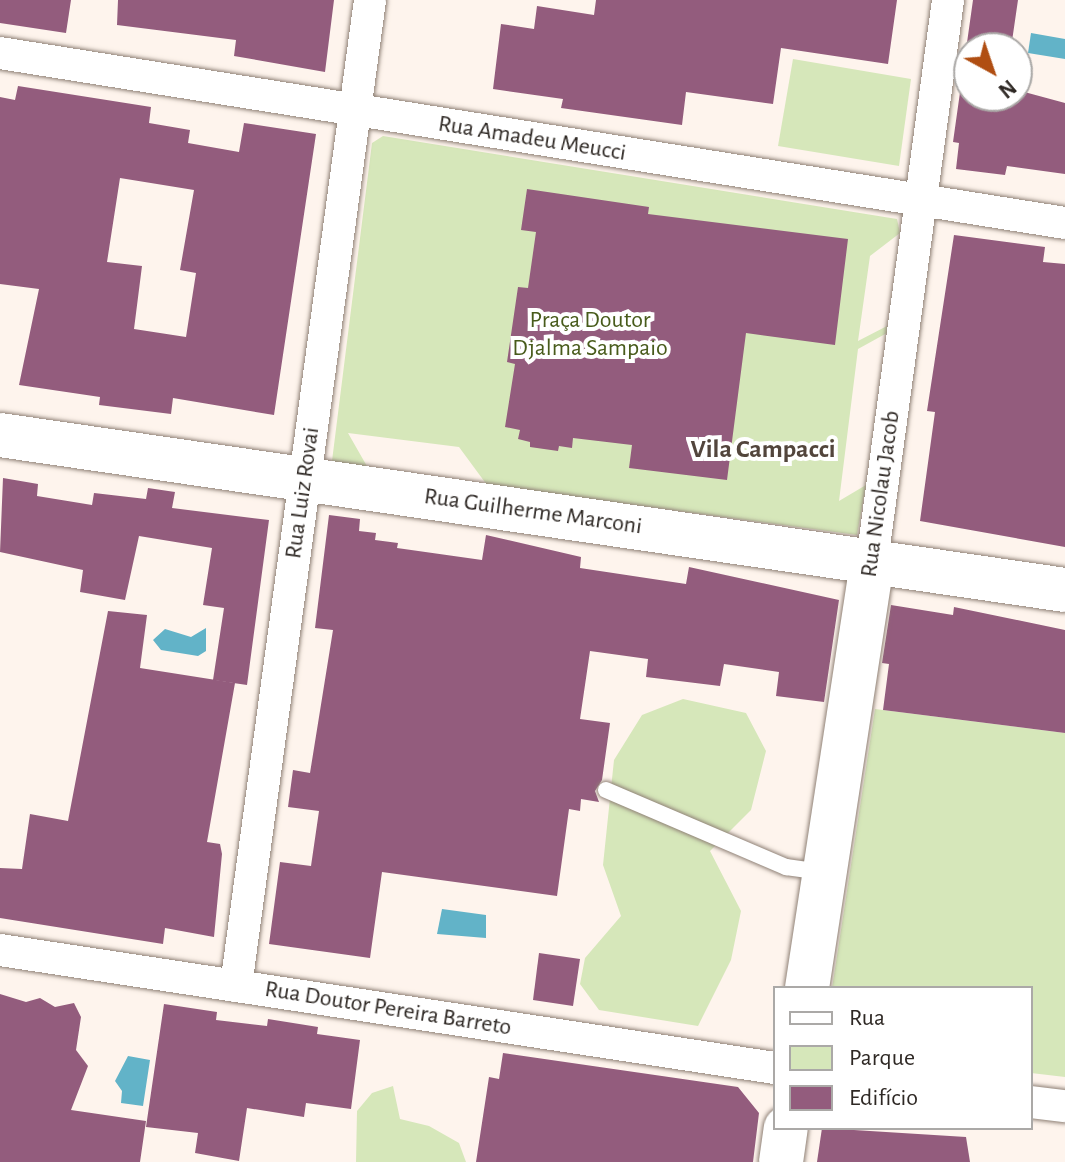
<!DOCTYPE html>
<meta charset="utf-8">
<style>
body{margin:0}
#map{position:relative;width:1065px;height:1162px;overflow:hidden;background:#fef4ed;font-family:"Alegreya Sans",sans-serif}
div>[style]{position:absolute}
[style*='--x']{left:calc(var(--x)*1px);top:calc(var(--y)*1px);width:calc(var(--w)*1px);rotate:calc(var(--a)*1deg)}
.green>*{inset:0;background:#d6e7ba}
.water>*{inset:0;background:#62b3c8}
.building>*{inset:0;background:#935c7d}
.roads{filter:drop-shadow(0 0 2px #8f8176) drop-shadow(0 0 2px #8f8176)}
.lane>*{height:16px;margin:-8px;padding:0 8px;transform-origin:8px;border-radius:8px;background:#fff}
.street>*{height:32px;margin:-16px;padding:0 16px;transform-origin:16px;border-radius:16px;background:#fff}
.secondary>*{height:44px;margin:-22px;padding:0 22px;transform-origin:22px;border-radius:22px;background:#fff}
span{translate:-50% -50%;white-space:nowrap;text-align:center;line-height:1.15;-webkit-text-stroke:8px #fff;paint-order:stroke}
.street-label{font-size:24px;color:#2e2824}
.park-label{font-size:24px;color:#485b1b}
.neighbourhood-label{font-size:26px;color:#52453c;font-weight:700}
.legend{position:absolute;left:773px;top:986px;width:260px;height:144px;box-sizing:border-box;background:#fff;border:2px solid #aba9a7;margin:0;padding:10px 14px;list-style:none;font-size:24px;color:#2e2824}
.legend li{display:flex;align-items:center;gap:16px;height:40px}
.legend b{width:40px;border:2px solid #aba9a7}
.north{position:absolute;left:953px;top:32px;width:80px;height:80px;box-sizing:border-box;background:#fff;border:2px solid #aba9a7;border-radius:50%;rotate:140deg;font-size:22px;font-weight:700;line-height:32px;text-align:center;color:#2e2824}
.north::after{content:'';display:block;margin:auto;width:28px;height:36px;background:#b04e12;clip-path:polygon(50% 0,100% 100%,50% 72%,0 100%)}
</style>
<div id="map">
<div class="green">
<i style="clip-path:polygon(793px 59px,911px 79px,899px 166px,778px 146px)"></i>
<i style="clip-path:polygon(383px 136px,897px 219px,900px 233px,870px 256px,858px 341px,887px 326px,887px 333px,858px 349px,839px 501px,866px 485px,857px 535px,487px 485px,459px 447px,348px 433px,368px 468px,332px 461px,372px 143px)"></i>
<i style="clip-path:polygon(683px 699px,746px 713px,766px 751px,751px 810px,710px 851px,741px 911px,731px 960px,698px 1026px,599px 1010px,580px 984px,585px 958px,621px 916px,603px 865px,614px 760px,642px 715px)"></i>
<i style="clip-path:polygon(875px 709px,1065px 733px,1065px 1077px,1031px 1073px,1031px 988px,832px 988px)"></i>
<i style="clip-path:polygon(393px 1086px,400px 1119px,429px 1126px,459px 1143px,466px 1162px,356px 1162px,357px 1111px,372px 1093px)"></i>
</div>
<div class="water">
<i style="clip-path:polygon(1031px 33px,1065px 39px,1065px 59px,1028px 53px)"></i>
<i style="clip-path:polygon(206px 628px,206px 651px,198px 656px,161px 650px,153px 640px,165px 629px,191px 637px)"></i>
<i style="clip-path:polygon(442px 909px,486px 915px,486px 938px,437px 934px)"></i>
<i style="clip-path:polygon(128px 1056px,150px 1060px,143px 1106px,121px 1103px,122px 1091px,115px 1081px)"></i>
</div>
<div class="building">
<i style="clip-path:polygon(0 0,71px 0,66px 33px,0 23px)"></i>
<i style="clip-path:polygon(118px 0,334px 0,325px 72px,234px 56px,236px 40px,117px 25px)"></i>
<i style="clip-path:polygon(596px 0,897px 0,888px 64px,781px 48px,773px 104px,686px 92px,682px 125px,561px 108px,563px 99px,493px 89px,501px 24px,534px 29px,537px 6px,594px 15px)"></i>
<i style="clip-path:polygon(973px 0,1018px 0,1011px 48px,969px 48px,969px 96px,1017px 96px,1017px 90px,1065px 103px,1065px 174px,1007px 166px,1005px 175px,956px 169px,959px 143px,953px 142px)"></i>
<i style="clip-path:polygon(evenodd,18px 86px,151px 107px,149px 123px,190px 130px,188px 143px,239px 152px,244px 123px,316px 134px,274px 415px,173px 398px,171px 414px,99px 405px,100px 397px,19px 385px,39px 289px,0 284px,0 97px,15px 100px,18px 86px,120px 178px,194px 190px,180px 270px,196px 273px,186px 337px,134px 329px,142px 266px,107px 262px,120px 178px)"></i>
<i style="clip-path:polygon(527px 189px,649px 207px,648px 214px,848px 239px,835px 345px,746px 333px,727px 480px,629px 468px,632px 445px,573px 438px,572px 448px,559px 446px,558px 451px,530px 447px,530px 442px,518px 439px,520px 430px,505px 427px,515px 364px,507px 362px,518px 287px,528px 288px,536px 232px,521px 230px)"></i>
<i style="clip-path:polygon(954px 235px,1045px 247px,1043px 262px,1065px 264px,1065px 547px,920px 521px,935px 412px,927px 411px)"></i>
<i style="clip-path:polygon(3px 478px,38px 484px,37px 496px,92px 505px,94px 493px,146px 499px,148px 488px,175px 492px,172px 508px,269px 520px,247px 685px,213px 680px,224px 608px,203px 605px,212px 548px,139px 536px,125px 600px,80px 592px,83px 570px,0 552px)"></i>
<i style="clip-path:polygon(329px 515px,360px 519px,359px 531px,376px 533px,375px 540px,398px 543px,397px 548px,482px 560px,486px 535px,581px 557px,580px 568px,686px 584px,689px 567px,839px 600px,824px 702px,776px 696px,779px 672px,724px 664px,720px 686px,646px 677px,648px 659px,590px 651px,580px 719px,610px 723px,602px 780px,595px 791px,599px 802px,581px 799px,580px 811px,569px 809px,557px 896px,382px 872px,370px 958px,269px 944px,280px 862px,311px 866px,319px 811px,288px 807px,293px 770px,310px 773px,333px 630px,315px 628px)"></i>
<i style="clip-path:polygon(891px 605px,953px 615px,954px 607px,1065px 630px,1065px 733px,883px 710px,889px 664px,882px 663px)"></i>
<i style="clip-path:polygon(108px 611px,147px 615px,140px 668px,235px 683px,207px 842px,220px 844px,222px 854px,214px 937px,165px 928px,163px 944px,0 918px,0 868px,22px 869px,30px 814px,68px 821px)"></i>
<i style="clip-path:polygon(539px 953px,580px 959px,573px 1006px,533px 1000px)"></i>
<i style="clip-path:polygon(0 994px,26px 1002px,40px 998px,55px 1007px,74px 1003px,81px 1017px,76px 1050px,88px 1066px,71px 1110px,146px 1121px,140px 1162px,0 1162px)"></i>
<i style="clip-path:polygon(164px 1004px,217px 1012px,216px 1020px,267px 1026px,268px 1019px,318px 1027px,317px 1034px,360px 1040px,351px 1109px,306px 1103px,304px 1117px,247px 1108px,239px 1161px,195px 1153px,198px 1133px,146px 1127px)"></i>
<i style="clip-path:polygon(503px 1053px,738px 1087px,759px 1113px,753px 1162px,476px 1162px,489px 1077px,499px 1079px)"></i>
<i style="clip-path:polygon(822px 1128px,966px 1137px,970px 1162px,817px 1162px)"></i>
</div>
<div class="roads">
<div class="lane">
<i style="--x:606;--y:790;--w:196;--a:23.2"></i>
<i style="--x:786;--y:867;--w:37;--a:8"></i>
</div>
<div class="street">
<i style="--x:0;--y:53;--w:1078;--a:9.07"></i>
<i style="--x:872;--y:561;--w:566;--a:-82.28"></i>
<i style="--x:0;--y:950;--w:784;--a:8.66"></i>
<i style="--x:236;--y:986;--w:995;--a:-82.26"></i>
<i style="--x:1031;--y:1102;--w:34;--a:7"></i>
</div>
<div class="secondary">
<i style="--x:0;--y:435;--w:1076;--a:8.28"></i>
<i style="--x:807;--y:988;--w:432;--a:-81.3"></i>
<i style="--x:781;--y:1162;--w:34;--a:-82"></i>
</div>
</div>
<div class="street-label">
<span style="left:532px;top:139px;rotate:9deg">Rua Amadeu Meucci</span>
<span style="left:303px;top:493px;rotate:-82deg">Rua Luiz Rovai</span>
<span style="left:881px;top:494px;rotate:-82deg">Rua Nicolau Jacob</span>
<span style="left:533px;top:512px;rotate:8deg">Rua Guilherme Marconi</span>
<span style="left:388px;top:1009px;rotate:9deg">Rua Doutor Pereira Barreto</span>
</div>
<div class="park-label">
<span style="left:590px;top:335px">Praça Doutor<br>Djalma Sampaio</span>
</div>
<div class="neighbourhood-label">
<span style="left:763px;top:450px">Vila Campacci</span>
</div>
<ul class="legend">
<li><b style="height:10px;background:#fff"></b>Rua</li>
<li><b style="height:22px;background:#d6e7ba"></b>Parque</li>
<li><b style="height:22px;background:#935c7d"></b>Edifício</li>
</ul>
<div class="north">N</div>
</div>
